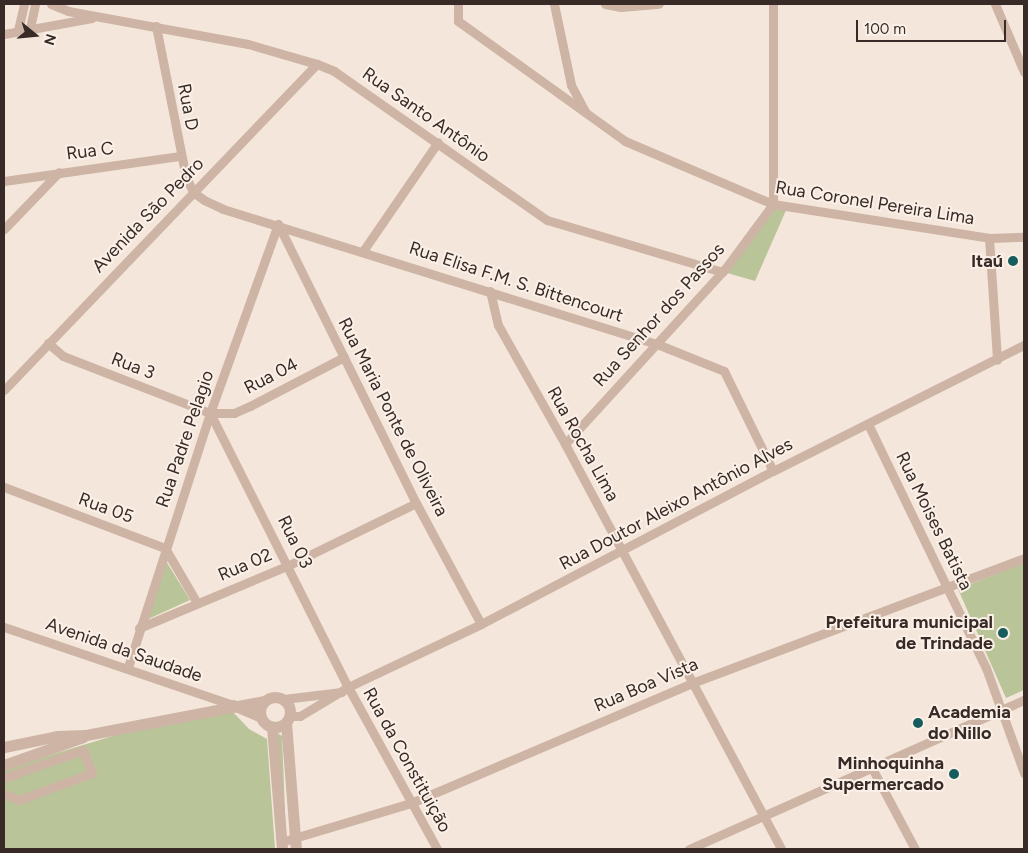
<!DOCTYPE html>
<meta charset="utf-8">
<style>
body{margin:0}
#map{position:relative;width:1028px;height:853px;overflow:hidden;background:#f4e6da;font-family:Figtree,sans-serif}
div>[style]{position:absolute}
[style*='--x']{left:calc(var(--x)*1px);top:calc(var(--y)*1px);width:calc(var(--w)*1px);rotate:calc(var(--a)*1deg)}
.green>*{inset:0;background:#b9c499}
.minor>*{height:9px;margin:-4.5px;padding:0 4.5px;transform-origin:4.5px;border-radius:4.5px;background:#cdb4a5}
.tertiary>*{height:11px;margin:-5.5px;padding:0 5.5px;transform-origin:5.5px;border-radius:5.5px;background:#cdb4a5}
.tertiary>.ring{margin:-5.5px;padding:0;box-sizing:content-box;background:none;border:11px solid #cdb4a5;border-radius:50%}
.dots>*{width:14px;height:14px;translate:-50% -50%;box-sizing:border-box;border:2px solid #fbf0e7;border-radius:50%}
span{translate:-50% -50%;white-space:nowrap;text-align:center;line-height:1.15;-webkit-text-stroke:4px #fbf0e7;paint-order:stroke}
.street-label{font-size:18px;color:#382b27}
.poi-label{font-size:18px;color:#382b27;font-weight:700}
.right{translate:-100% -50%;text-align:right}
.left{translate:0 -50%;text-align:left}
.frame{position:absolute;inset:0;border:5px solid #382b27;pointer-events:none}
.north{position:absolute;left:10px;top:10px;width:50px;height:50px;-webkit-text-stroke:4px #fbf0e7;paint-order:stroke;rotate:107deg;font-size:14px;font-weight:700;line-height:20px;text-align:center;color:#382b27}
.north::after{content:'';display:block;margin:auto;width:18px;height:22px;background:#382b27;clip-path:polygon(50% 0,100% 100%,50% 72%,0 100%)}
.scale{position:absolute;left:856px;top:20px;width:150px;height:22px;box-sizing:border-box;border:2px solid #382b27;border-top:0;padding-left:6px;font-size:15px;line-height:18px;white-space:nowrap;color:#382b27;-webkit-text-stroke:4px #fbf0e7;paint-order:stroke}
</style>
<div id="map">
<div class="green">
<i style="clip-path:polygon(774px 206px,787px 208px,755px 281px,724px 272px)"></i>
<i style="clip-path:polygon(166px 561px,190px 600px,146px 620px)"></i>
<i style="clip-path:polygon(1024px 563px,1024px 690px,1006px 698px,958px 589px)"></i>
<i style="clip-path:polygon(231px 710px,249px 729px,267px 739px,275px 849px,4px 849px,4px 769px,126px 732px)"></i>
<i style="clip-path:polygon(279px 734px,282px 736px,286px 836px,277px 737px)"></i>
</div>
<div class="minor">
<i style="--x:51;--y:4;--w:18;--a:22"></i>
<i style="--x:68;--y:11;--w:183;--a:10.4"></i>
<i style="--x:248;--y:44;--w:72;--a:16.2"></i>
<i style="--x:317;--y:64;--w:18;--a:22"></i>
<i style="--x:334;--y:71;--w:260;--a:35"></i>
<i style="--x:547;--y:220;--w:183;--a:16.5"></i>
<i style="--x:458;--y:4;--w:17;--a:90"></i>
<i style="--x:458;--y:21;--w:206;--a:35.7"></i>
<i style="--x:625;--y:141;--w:161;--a:23.1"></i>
<i style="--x:773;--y:204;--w:219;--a:8.9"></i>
<i style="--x:989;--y:238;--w:35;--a:-2"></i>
<i style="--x:554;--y:4;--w:83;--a:78.1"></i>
<i style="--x:571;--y:85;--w:30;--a:62"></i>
<i style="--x:605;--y:4;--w:16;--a:11"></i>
<i style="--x:621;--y:7;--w:38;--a:-5"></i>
<i style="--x:773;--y:4;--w:200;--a:90"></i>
<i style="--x:995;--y:4;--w:74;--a:66.9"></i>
<i style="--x:156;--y:26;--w:154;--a:78.8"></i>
<i style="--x:186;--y:177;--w:17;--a:65"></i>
<i style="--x:193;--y:192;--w:14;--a:36"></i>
<i style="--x:204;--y:200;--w:21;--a:25"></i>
<i style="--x:223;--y:209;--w:455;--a:17.3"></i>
<i style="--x:657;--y:344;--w:72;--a:21.9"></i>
<i style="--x:724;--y:371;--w:111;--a:63.9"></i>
<i style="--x:30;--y:28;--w:25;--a:-78"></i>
<i style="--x:18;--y:30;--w:27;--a:-77"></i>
<i style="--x:4;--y:34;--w:89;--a:-10.3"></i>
<i style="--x:4;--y:181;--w:178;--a:-8.1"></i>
<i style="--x:278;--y:224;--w:311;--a:63.7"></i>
<i style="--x:416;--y:503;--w:137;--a:61.8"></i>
<i style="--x:4;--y:229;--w:79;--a:-46"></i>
<i style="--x:989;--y:238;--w:122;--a:86.2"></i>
<i style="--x:363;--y:251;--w:132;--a:-55.5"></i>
<i style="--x:490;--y:291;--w:35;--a:77"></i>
<i style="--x:498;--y:325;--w:137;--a:60.6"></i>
<i style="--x:565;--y:444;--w:459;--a:61.9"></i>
<i style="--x:48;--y:343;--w:20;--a:41"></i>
<i style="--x:63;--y:356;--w:158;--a:21.2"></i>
<i style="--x:210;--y:413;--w:24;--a:0"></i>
<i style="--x:234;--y:413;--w:17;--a:-24"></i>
<i style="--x:250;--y:406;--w:106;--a:-27.5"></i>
<i style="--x:4;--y:390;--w:452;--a:-46.2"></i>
<i style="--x:210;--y:413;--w:307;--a:63.3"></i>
<i style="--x:348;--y:687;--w:185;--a:61.2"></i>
<i style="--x:868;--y:424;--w:271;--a:64.2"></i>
<i style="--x:986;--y:668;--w:112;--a:70.1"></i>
<i style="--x:565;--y:444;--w:237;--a:-47.6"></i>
<i style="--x:725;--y:269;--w:81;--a:-53.6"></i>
<i style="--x:4;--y:487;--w:172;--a:20.8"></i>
<i style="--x:165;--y:548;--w:64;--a:59.8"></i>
<i style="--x:4;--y:627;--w:242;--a:18.8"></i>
<i style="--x:139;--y:628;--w:163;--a:-22.8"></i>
<i style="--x:289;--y:565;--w:141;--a:-26"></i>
<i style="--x:128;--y:667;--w:267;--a:-72.1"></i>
<i style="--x:210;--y:413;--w:201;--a:-70.2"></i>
<i style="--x:284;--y:699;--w:58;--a:-6.9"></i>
<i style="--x:289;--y:716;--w:11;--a:0"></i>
<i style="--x:300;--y:716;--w:56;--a:-31.1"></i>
<i style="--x:348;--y:687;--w:147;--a:-25.3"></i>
<i style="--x:481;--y:624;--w:330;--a:-27.7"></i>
<i style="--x:773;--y:471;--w:281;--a:-26.7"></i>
<i style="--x:873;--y:770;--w:89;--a:62"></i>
<i style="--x:4;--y:778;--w:84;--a:-19.5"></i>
<i style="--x:83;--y:750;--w:25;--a:69"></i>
<i style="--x:92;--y:773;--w:78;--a:159.7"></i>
<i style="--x:19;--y:800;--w:16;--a:-158"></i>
<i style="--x:281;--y:842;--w:136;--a:-16.7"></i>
<i style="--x:411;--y:803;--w:306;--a:-23.1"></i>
<i style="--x:692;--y:683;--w:355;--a:-20.6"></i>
<i style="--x:689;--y:849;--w:367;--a:-24"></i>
</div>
<div class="tertiary">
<i class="ring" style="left:260px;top:697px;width:19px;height:19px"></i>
<i style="--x:233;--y:705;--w:30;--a:23"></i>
<i style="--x:286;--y:723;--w:126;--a:85.5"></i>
<i style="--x:272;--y:727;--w:122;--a:85.3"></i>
<i style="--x:4;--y:747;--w:54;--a:-11.7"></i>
<i style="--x:57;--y:736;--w:29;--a:-2"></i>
<i style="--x:86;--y:735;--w:182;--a:-10.8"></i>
<i style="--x:4;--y:765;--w:84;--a:-19.5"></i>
</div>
<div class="dots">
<i style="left:1013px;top:261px;background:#185d5d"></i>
<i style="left:1003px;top:633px;background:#185d5d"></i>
<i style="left:918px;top:723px;background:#185d5d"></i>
<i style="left:954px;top:774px;background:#185d5d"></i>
</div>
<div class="street-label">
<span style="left:188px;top:107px;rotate:79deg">Rua D</span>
<span style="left:426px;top:115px;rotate:35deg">Rua Santo Antônio</span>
<span style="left:90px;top:151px;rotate:-7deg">Rua C</span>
<span style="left:875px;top:203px;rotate:9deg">Rua Coronel Pereira Lima</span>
<span style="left:148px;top:215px;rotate:-46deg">Avenida São Pedro</span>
<span style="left:516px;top:282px;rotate:18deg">Rua Elisa F.M. S. Bittencourt</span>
<span style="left:659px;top:315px;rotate:-48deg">Rua Senhor dos Passos</span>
<span style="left:133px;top:366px;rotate:21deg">Rua 3</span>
<span style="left:271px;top:376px;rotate:-27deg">Rua 04</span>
<span style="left:393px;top:417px;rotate:63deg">Rua Maria Ponte de Oliveira</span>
<span style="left:185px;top:439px;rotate:-71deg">Rua Padre Pelagio</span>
<span style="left:583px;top:444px;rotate:61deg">Rua Rocha Lima</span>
<span style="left:676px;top:504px;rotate:-28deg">Rua Doutor Aleixo Antônio Alves</span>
<span style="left:106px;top:508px;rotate:20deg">Rua 05</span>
<span style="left:934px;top:521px;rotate:64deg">Rua Moises Batista</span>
<span style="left:295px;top:542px;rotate:64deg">Rua 03</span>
<span style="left:245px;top:565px;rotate:-23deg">Rua 02</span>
<span style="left:124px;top:650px;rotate:19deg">Avenida da Saudade</span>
<span style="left:646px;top:685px;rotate:-23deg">Rua Boa Vista</span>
<span style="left:407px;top:760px;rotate:61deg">Rua da Constituição</span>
</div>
<div class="poi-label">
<span class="right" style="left:1003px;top:261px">Itaú</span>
<span class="right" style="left:993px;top:633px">Prefeitura municipal<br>de Trindade</span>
<span class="left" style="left:928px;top:723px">Academia<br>do Nillo</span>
<span class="right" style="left:944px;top:774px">Minhoquinha<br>Supermercado</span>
</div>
<div class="frame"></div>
<div class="north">N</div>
<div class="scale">100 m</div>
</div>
